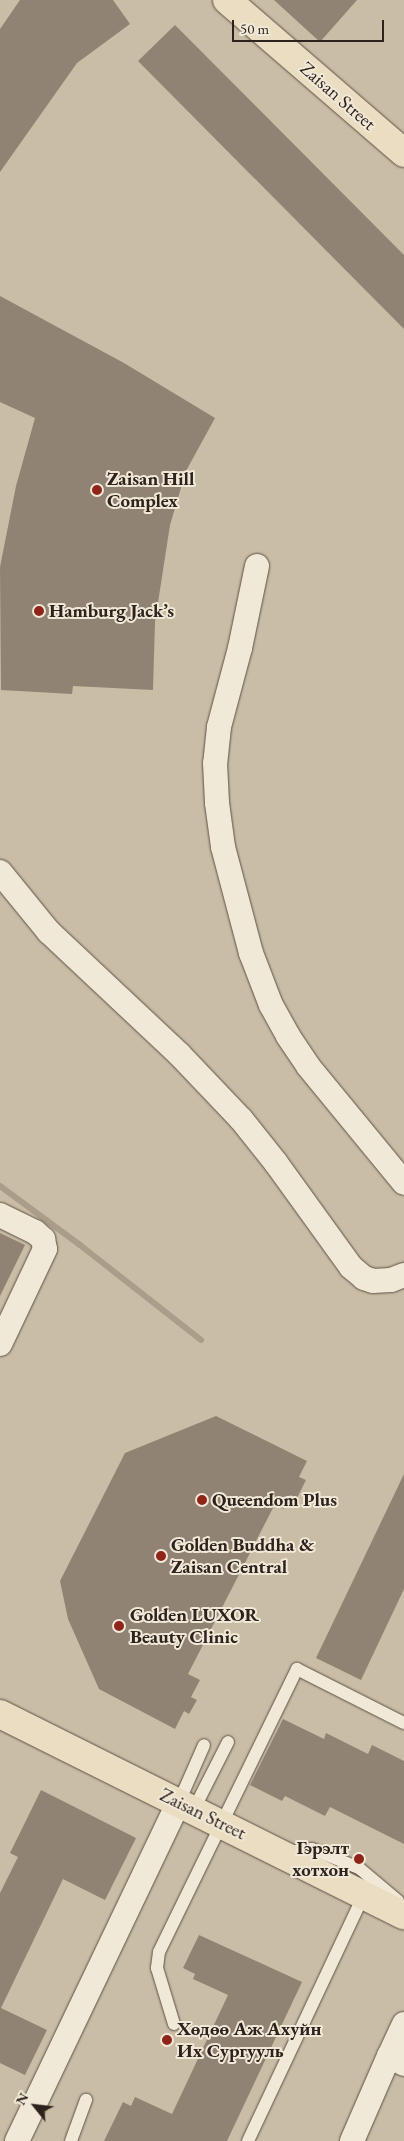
<!DOCTYPE html>
<meta charset="utf-8">
<style>
body{margin:0}
#map{position:relative;width:404px;height:2141px;overflow:hidden;background:#eaddc2;font-family:"EB Garamond",serif}
div>[style]{position:absolute}
[style*='--x']{left:calc(var(--x)*1px);top:calc(var(--y)*1px);width:calc(var(--w)*1px);rotate:calc(var(--a)*1deg)}
.green>*{inset:0;background:#cabda6}
.stream>*{height:6px;margin:-3px;padding:0 3px;transform-origin:3px;border-radius:3px;background:#aa9d8a}
.building>*{inset:0;background:#908373}
.roads{filter:drop-shadow(0 0 1px #5d5146) drop-shadow(0 0 1px #5d5146)}
.service>*{height:12px;margin:-6px;padding:0 6px;transform-origin:6px;border-radius:6px;background:#f1e9d7}
.minor>*{height:24px;margin:-12px;padding:0 12px;transform-origin:12px;border-radius:12px;background:#f1e9d7}
.primary>*{height:28px;margin:-14px;padding:0 14px;transform-origin:14px;border-radius:14px;background:#eaddc2}
.dots>*{width:14px;height:14px;translate:-50% -50%;box-sizing:border-box;border:2px solid #f1e9d7;border-radius:50%}
span{translate:-50% -50%;white-space:nowrap;text-align:center;line-height:1.15;-webkit-text-stroke:4px #f1e9d7;paint-order:stroke}
.street-label{font-size:19px;color:#2e221d}
.poi-label{font-size:19px;color:#2e221d;font-weight:700}
.left{translate:0 -50%;text-align:left}
.right{translate:-100% -50%;text-align:right}
.north{position:absolute;left:10px;top:2081px;width:50px;height:50px;-webkit-text-stroke:4px #f1e9d7;paint-order:stroke;rotate:299deg;font-size:14px;font-weight:700;line-height:20px;text-align:center;color:#2e221d}
.north::after{content:'';display:block;margin:auto;width:18px;height:22px;background:#2e221d;clip-path:polygon(50% 0,100% 100%,50% 72%,0 100%)}
.scale{position:absolute;left:232px;top:20px;width:152px;height:22px;box-sizing:border-box;border:2px solid #2e221d;border-top:0;padding-left:6px;font-size:15px;line-height:18px;white-space:nowrap;color:#2e221d;-webkit-text-stroke:4px #f1e9d7;paint-order:stroke}
</style>
<div id="map">
<div class="green">
<i style="clip-path:polygon(0 0,404px 0,404px 2141px,0 2141px)"></i>
</div>
<div class="stream">
<i style="--x:0;--y:1186;--w:99;--a:36.4"></i>
<i style="--x:80;--y:1245;--w:154;--a:38.1"></i>
</div>
<div class="building">
<i style="clip-path:polygon(20px 0,113px 0,130px 24px,77px 63px,0 172px,0 29px)"></i>
<i style="clip-path:polygon(274px 0,357px 0,320px 42px)"></i>
<i style="clip-path:polygon(175px 25px,404px 255px,404px 329px,138px 61px)"></i>
<i style="clip-path:polygon(0 296px,124px 363px,215px 418px,186px 471px,170px 525px,155px 622px,153px 690px,73px 686px,72px 694px,1px 690px,0 567px,16px 486px,35px 418px,0 402px)"></i>
<i style="clip-path:polygon(0 1233px,25px 1245px,0 1296px)"></i>
<i style="clip-path:polygon(216px 1416px,307px 1461px,299px 1477px,306px 1480px,297px 1498px,290px 1495px,284px 1509px,275px 1504px,188px 1674px,200px 1680px,191px 1697px,197px 1700px,189px 1714px,184px 1711px,175px 1729px,99px 1689px,68px 1619px,60px 1581px,125px 1453px)"></i>
<i style="clip-path:polygon(404px 1474px,404px 1589px,361px 1680px,316px 1658px)"></i>
<i style="clip-path:polygon(283px 1719px,324px 1739px,326px 1733px,368px 1754px,372px 1745px,404px 1761px,404px 1844px,330px 1807px,325px 1816px,285px 1796px,282px 1801px,250px 1785px)"></i>
<i style="clip-path:polygon(41px 1790px,136px 1838px,105px 1900px,63px 1879px,1px 2008px,47px 2030px,25px 2075px,0 2063px,0 1893px,18px 1857px,10px 1853px)"></i>
<i style="clip-path:polygon(199px 1935px,302px 1982px,227px 2141px,104px 2141px,123px 2102px,131px 2106px,135px 2097px,172px 2114px,228px 1995px,193px 1979px,195px 1974px,183px 1968px)"></i>
</div>
<div class="roads">
<div class="service">
<i style="--x:179;--y:1802;--w:62;--a:-66.3"></i>
<i style="--x:194;--y:1809;--w:75;--a:-63.1"></i>
<i style="--x:287;--y:1852;--w:25;--a:-7"></i>
<i style="--x:312;--y:1849;--w:51;--a:22"></i>
<i style="--x:359;--y:1868;--w:51;--a:40.2"></i>
<i style="--x:174;--y:2024;--w:59;--a:-106.9"></i>
<i style="--x:157;--y:1968;--w:16;--a:-83"></i>
<i style="--x:159;--y:1952;--w:315;--a:-64"></i>
<i style="--x:297;--y:1669;--w:120;--a:26.8"></i>
<i style="--x:71;--y:2141;--w:44;--a:-69.9"></i>
<i style="--x:248;--y:2141;--w:272;--a:-64.8"></i>
</div>
<div class="minor">
<i style="--x:257;--y:566;--w:84;--a:101.7"></i>
<i style="--x:240;--y:648;--w:82;--a:104.9"></i>
<i style="--x:219;--y:727;--w:36;--a:96"></i>
<i style="--x:215;--y:763;--w:40;--a:87.1"></i>
<i style="--x:217;--y:803;--w:44;--a:82.2"></i>
<i style="--x:223;--y:847;--w:110;--a:75.2"></i>
<i style="--x:251;--y:953;--w:56;--a:69"></i>
<i style="--x:271;--y:1005;--w:35;--a:61"></i>
<i style="--x:288;--y:1036;--w:36;--a:56"></i>
<i style="--x:308;--y:1066;--w:151;--a:50.6"></i>
<i style="--x:0;--y:872;--w:77;--a:50.8"></i>
<i style="--x:49;--y:932;--w:178;--a:43.2"></i>
<i style="--x:179;--y:1054;--w:90;--a:46.4"></i>
<i style="--x:241;--y:1119;--w:56;--a:51.5"></i>
<i style="--x:276;--y:1163;--w:128;--a:54.2"></i>
<i style="--x:351;--y:1267;--w:17;--a:40"></i>
<i style="--x:364;--y:1278;--w:9;--a:18"></i>
<i style="--x:373;--y:1281;--w:18;--a:-3"></i>
<i style="--x:391;--y:1280;--w:14;--a:-21"></i>
<i style="--x:0;--y:1215;--w:39;--a:26"></i>
<i style="--x:35;--y:1232;--w:11;--a:41"></i>
<i style="--x:43;--y:1239;--w:10;--a:79"></i>
<i style="--x:45;--y:1249;--w:105;--a:115.3"></i>
<i style="--x:404;--y:2024;--w:35;--a:115"></i>
<i style="--x:389;--y:2056;--w:17;--a:28"></i>
<i style="--x:17;--y:2141;--w:376;--a:-64.5"></i>
<i style="--x:352;--y:2141;--w:93;--a:-66.5"></i>
</div>
<div class="primary">
<i style="--x:227;--y:0;--w:234;--a:40.8"></i>
<i style="--x:0;--y:1714;--w:451;--a:26.5"></i>
</div>
</div>
<div class="dots">
<i style="left:97px;top:490px;background:#8f2418"></i>
<i style="left:39px;top:611px;background:#8f2418"></i>
<i style="left:202px;top:1500px;background:#8f2418"></i>
<i style="left:161px;top:1556px;background:#8f2418"></i>
<i style="left:119px;top:1626px;background:#8f2418"></i>
<i style="left:359px;top:1859px;background:#8f2418"></i>
<i style="left:167px;top:2040px;background:#8f2418"></i>
</div>
<div class="street-label">
<span style="left:338px;top:96px;rotate:41deg">Zaisan Street</span>
<span style="left:203px;top:1814px;rotate:26deg">Zaisan Street</span>
</div>
<div class="poi-label">
<span class="left" style="left:107px;top:490px">Zaisan Hill<br>Complex</span>
<span class="left" style="left:49px;top:611px">Hamburg Jack’s</span>
<span class="left" style="left:212px;top:1500px">Queendom Plus</span>
<span class="left" style="left:171px;top:1556px">Golden Buddha &amp;<br>Zaisan Central</span>
<span class="left" style="left:130px;top:1626px">Golden LUXOR<br>Beauty Clinic</span>
<span class="right" style="left:349px;top:1859px">Гэрэлт<br>хотхон</span>
<span class="left" style="left:177px;top:2040px">Хөдөө Аж Ахуйн<br>Их Сургууль</span>
</div>
<div class="north">N</div>
<div class="scale">50 m</div>
</div>
